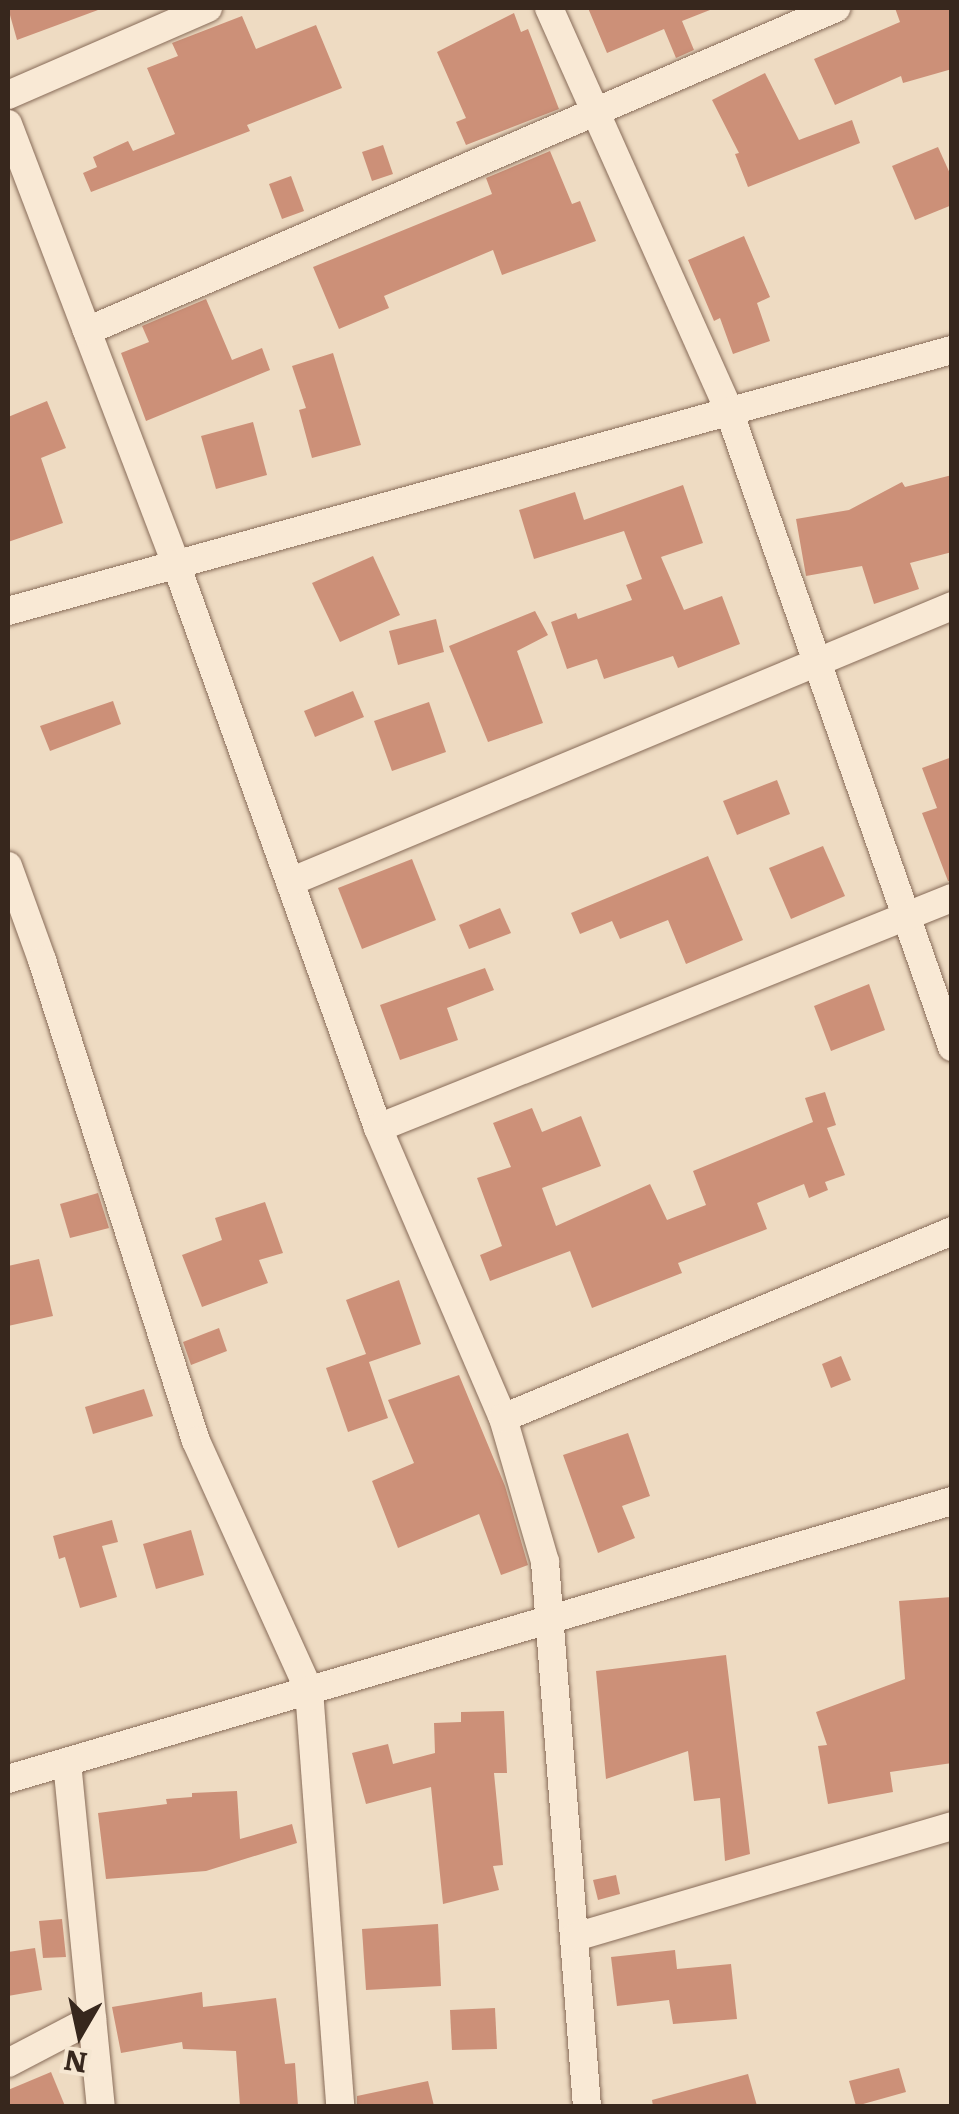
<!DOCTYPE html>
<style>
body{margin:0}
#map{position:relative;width:959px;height:2114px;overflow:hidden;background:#eedbc2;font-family:Literata,serif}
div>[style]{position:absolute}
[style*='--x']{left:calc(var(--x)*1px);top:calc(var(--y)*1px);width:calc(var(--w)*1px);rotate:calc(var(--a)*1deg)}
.building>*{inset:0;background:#cc9078}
.roads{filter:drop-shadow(0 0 2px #886c59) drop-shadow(0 0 2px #886c59)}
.street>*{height:28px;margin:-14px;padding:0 14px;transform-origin:14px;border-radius:14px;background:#f9e9d5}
span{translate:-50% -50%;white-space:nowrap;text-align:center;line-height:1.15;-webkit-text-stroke:10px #f5e6d1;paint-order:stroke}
.frame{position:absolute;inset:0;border:10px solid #37271d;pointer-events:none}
.north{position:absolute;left:30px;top:1984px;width:100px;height:100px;-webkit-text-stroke:8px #f5e6d1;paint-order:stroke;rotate:189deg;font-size:28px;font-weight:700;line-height:40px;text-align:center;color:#37271d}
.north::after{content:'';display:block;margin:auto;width:35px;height:45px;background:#37271d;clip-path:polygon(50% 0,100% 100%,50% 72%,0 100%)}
</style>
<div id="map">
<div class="building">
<i style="clip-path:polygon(8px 8px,98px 8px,98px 10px,17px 40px)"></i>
<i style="clip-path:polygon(588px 8px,715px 8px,682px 21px,694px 50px,676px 58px,664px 29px,607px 53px)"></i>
<i style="clip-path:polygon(895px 8px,952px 8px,952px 69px,903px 83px,901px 76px,835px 105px,814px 59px,900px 22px)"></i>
<i style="clip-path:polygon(514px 13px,521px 32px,528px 29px,559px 109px,466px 145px,456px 122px,466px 118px,437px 52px)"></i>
<i style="clip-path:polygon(242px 16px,256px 49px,316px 25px,342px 88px,247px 125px,250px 131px,91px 192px,83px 173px,97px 167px,93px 157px,128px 141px,133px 151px,175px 134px,147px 68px,178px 56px,172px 43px)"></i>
<i style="clip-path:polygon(765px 73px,799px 140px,852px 120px,860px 143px,748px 187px,735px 154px,739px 153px,712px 100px)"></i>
<i style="clip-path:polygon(383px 145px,393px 174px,372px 181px,362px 152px)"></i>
<i style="clip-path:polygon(938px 147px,952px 178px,952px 205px,915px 220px,892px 166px)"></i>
<i style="clip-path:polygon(550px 151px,572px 204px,580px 201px,596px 241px,502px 275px,493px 250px,384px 296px,389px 308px,339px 329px,313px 267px,492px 194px,486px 178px)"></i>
<i style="clip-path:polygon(291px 176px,304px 211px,282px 219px,269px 184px)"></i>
<i style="clip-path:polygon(744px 236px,770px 297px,757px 303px,770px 341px,733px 354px,720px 318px,714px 321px,688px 260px)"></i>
<i style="clip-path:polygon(206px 299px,232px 360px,262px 348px,270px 370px,146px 421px,121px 353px,149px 342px,142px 326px)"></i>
<i style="clip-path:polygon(333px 353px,361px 445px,312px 458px,299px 410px,306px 408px,292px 366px)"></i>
<i style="clip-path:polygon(47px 401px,66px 448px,41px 458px,63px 523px,8px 542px,8px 417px)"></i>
<i style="clip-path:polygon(253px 422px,267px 475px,216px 489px,201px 436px)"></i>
<i style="clip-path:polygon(952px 475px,952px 552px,910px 563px,919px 589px,874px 604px,862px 566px,806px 576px,796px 519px,849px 510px,902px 482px,905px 487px)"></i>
<i style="clip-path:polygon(683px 485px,703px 543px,661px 557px,684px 610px,722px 596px,740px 644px,678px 668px,673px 656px,604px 679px,597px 659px,567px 669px,551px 622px,576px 613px,578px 619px,632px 600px,626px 585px,642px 579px,624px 531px,534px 559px,519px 510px,575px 492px,584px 520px)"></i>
<i style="clip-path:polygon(373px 556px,400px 615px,340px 642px,312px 583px)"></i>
<i style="clip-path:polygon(535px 611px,548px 635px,517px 651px,543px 723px,488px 742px,449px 646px)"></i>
<i style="clip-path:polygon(436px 619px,444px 652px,398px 665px,389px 631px)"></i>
<i style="clip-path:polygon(353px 691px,364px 717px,315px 737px,304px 711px)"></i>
<i style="clip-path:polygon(113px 701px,121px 724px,50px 751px,40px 726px)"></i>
<i style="clip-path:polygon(429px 702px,446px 752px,392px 771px,374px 721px)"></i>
<i style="clip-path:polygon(952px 757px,952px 881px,948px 881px,922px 813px,937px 808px,922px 768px)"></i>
<i style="clip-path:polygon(777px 780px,790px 814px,737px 835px,723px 801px)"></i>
<i style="clip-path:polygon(823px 846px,845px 896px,791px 919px,769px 868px)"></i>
<i style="clip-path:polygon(708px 856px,743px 940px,686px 964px,668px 920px,620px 939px,612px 921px,580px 934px,571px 913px)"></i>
<i style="clip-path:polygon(412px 859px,436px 920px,362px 949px,338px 888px)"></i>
<i style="clip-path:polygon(500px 908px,511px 933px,469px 949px,459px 925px)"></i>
<i style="clip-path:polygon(485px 968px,494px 990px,447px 1008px,458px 1040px,400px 1060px,380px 1005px)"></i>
<i style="clip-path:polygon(869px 984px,885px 1030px,831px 1051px,814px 1006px)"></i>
<i style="clip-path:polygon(825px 1092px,836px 1125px,827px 1128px,845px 1175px,825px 1182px,828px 1190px,809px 1198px,804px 1184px,757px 1203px,767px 1229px,678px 1263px,682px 1273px,592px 1308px,570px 1251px,490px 1281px,480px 1255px,502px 1246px,477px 1178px,511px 1167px,493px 1123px,532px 1108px,542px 1132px,581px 1116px,601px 1166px,542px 1188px,556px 1226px,650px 1184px,667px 1220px,706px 1205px,693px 1171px,813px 1122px,805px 1098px)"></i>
<i style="clip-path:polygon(98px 1193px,109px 1228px,70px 1238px,60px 1204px)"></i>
<i style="clip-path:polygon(265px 1202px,283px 1253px,259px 1260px,268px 1283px,202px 1307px,182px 1255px,222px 1240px,215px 1218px)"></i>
<i style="clip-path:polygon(39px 1259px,53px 1316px,8px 1326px,8px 1266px)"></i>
<i style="clip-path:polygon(399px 1280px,421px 1344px,369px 1362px,388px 1418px,348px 1432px,326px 1368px,366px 1354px,346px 1300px)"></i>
<i style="clip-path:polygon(219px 1328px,227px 1351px,191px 1365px,183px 1342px)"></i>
<i style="clip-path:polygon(841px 1356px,851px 1380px,831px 1388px,822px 1364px)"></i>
<i style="clip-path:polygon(459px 1375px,505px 1486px,528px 1565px,501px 1575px,479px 1514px,398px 1548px,372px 1481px,414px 1463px,388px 1400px)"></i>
<i style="clip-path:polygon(144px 1389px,153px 1416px,93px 1434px,85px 1407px)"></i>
<i style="clip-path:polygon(628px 1433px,650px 1496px,622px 1506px,635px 1538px,598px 1553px,563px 1455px)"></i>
<i style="clip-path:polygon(112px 1520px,118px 1542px,102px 1546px,117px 1597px,80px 1608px,65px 1557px,59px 1559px,53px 1536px)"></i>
<i style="clip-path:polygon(191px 1530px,204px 1575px,156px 1589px,143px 1544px)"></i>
<i style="clip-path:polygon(952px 1597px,952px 1763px,890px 1772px,893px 1792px,828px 1804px,818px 1746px,827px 1745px,816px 1712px,905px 1679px,899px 1601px)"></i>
<i style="clip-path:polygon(726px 1655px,750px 1854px,725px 1861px,720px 1798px,694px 1801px,688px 1751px,606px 1779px,596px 1671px)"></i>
<i style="clip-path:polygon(504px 1711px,507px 1773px,494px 1773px,503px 1865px,493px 1866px,499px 1890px,443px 1904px,431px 1787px,366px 1804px,352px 1753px,388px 1744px,393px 1764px,435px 1753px,434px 1723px,461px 1722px,461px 1712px)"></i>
<i style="clip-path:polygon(237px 1791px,240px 1839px,292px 1824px,297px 1843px,206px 1871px,106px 1879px,98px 1813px,167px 1804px,166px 1799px,192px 1797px,192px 1793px)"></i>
<i style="clip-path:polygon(616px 1875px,620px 1894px,598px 1900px,593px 1880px)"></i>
<i style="clip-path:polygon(62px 1919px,66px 1957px,43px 1958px,39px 1921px)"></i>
<i style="clip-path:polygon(438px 1924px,441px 1986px,366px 1990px,362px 1929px)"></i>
<i style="clip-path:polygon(35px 1948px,42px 1990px,8px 1996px,8px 1952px)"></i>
<i style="clip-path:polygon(675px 1950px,677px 1969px,731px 1964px,737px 2019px,673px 2024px,669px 2000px,617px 2006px,611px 1957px)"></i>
<i style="clip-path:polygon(202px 1992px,203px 2007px,276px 1998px,285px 2064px,295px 2063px,298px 2106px,240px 2106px,236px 2051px,183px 2049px,182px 2042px,121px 2053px,112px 2007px)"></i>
<i style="clip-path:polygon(495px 2008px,497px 2049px,452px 2050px,450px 2010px)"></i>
<i style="clip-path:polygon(899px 2068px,906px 2092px,856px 2106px,849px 2081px)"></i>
<i style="clip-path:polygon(51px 2072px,65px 2106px,8px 2106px,8px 2090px)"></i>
<i style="clip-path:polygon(748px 2074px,757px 2106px,653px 2106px,652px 2100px)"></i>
<i style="clip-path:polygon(428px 2081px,434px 2106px,357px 2106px,357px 2096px)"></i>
</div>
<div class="roads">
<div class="street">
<i style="--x:549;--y:8;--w:441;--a:65.9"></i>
<i style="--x:729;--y:411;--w:674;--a:70.68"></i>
<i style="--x:8;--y:95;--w:218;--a:-23.5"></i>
<i style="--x:8;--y:124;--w:471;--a:69.1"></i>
<i style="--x:176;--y:564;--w:599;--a:70.29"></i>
<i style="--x:378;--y:1128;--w:316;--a:66.7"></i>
<i style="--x:503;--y:1418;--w:150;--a:73.7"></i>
<i style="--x:545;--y:1562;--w:546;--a:85.59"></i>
<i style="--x:87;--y:331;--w:816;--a:-23.33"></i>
<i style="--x:8;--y:611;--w:979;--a:-15.46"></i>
<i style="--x:8;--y:866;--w:100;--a:70.1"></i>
<i style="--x:42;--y:960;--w:505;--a:72.25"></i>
<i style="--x:196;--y:1441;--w:273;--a:65.6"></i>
<i style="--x:309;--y:1690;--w:417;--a:85.7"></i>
<i style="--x:290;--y:882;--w:717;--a:-22.63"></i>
<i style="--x:378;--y:1128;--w:618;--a:-21.84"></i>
<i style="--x:503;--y:1418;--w:486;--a:-22.6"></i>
<i style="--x:67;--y:1762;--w:346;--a:84.4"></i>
<i style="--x:8;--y:1779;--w:984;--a:-16.41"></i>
<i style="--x:575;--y:1937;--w:393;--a:-16.4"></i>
<i style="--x:8;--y:2063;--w:95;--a:-27.6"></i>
</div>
</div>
<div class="frame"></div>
<div class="north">N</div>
</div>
